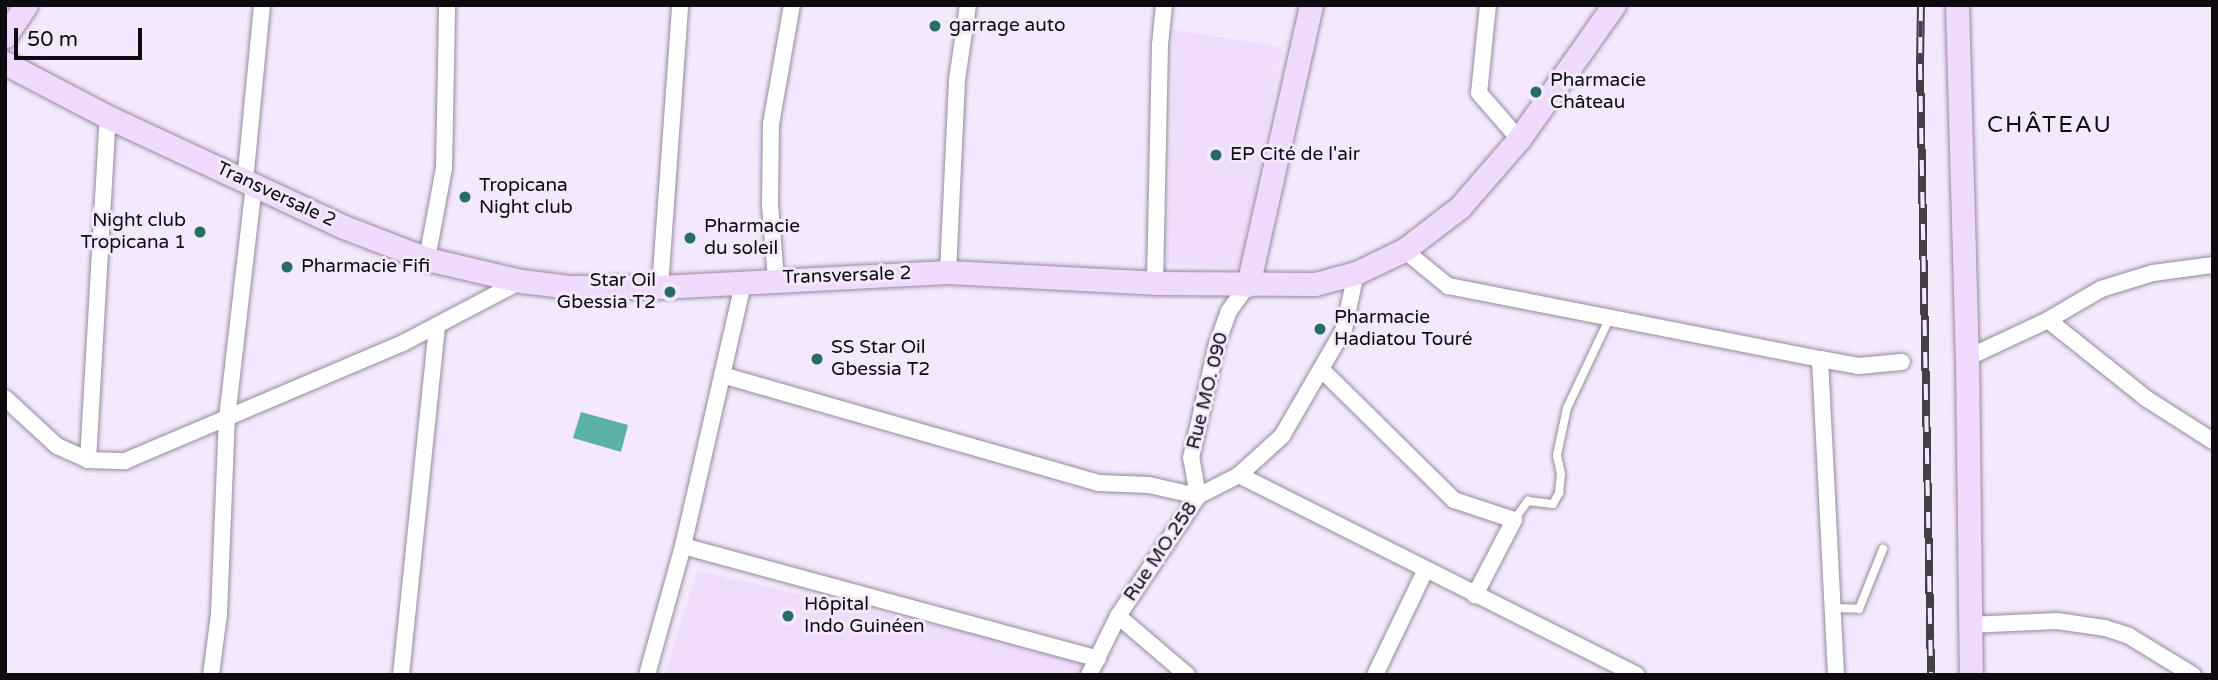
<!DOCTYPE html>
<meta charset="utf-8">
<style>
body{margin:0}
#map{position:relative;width:2218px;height:680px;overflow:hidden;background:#f4e9fc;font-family:"Varela Round",sans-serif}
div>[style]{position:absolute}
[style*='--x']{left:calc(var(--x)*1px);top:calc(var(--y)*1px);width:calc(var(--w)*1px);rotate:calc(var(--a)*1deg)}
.built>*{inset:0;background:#efddfb}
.water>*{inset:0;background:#5bb1a5}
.roads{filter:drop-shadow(0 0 2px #96899e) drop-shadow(0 0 2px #96899e)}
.lane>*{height:8px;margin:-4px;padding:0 4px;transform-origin:4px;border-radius:4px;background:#fff}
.street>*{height:16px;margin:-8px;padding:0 8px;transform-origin:8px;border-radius:8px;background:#fff}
.secondary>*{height:23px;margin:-11.5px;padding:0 11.5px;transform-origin:11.5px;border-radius:11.5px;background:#efdafc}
.rail>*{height:8px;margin-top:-4px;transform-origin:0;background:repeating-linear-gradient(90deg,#f4e9fc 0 16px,#453e49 0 32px);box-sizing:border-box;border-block:2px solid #453e49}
.dots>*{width:19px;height:19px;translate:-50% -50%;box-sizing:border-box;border:4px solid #f4e9fc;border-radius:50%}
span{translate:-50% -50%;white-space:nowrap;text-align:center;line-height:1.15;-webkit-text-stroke:6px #f4e9fc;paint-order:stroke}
.poi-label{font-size:19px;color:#0f0a12}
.left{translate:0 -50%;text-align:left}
.right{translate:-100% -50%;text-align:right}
.street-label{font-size:19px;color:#0f0a12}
.quarter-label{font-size:23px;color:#0f0a12;letter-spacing:2px}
.frame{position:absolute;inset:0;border:7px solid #0f0a12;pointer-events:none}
.scale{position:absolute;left:14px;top:28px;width:128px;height:32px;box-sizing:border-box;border:4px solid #0f0a12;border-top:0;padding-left:9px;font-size:21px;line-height:24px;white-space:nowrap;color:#0f0a12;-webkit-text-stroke:5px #f4e9fc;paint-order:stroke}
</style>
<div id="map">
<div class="built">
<i style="clip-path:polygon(1174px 30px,1283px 47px,1240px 268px,1167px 264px)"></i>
<i style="clip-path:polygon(697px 571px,1089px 660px,1080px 675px,665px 675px)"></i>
</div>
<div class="water">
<i style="clip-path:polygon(581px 412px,628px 425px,621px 452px,573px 438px)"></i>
</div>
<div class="roads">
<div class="lane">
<i style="--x:1514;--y:520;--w:24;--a:-54"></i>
<i style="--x:1528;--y:501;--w:25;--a:7"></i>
<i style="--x:1553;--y:504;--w:13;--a:-61"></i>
<i style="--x:1559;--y:493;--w:19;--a:-84"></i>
<i style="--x:1561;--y:474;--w:19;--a:-102"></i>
<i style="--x:1557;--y:455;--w:48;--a:-78"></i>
<i style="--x:1567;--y:408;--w:101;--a:-64.7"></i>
<i style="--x:1834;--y:608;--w:25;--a:2"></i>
<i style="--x:1859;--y:609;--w:65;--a:-68.2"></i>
</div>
<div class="street">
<i style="--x:1488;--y:5;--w:88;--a:95.8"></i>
<i style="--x:1479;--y:93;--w:61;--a:49"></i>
<i style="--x:245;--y:182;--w:178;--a:-84.5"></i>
<i style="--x:1404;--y:250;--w:57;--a:39.3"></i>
<i style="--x:1448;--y:286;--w:379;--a:11.1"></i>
<i style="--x:1820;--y:359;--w:316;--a:87.1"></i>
<i style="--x:427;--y:259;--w:93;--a:-79.4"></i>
<i style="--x:444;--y:168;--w:163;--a:-88.9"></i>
<i style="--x:948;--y:272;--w:192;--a:-87.3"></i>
<i style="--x:957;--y:80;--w:76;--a:-81.7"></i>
<i style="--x:776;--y:279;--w:74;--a:-94.6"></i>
<i style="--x:770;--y:205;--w:81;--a:-89.3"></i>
<i style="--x:771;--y:124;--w:121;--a:-80"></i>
<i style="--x:1155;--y:283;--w:238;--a:-88.8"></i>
<i style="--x:1160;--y:45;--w:40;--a:-84.3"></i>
<i style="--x:660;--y:287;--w:283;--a:-85.9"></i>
<i style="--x:2048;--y:320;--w:127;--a:38.6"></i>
<i style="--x:2147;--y:399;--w:78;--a:32.5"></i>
<i style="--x:1967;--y:358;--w:89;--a:-25.1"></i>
<i style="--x:2048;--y:320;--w:61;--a:-30.3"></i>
<i style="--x:2101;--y:289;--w:54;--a:-17.1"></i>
<i style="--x:2153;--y:273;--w:61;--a:-7.6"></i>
<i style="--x:1820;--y:359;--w:39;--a:10"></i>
<i style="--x:1858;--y:366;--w:44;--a:-5.2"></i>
<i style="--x:1321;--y:369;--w:187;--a:44.6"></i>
<i style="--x:1454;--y:500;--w:63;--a:18.4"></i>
<i style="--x:1514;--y:520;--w:85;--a:117.5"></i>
<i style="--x:722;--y:375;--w:391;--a:16"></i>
<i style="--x:1098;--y:483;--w:51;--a:2.2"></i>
<i style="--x:1149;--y:485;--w:50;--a:12.7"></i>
<i style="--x:1198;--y:496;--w:39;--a:-100"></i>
<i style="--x:1191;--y:458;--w:117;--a:-77.2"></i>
<i style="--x:1217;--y:344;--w:35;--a:-70"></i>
<i style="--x:1229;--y:311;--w:32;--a:-54"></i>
<i style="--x:5;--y:398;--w:71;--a:42.7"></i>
<i style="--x:57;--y:446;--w:34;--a:24"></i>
<i style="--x:88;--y:460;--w:37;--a:2"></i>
<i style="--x:125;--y:461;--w:302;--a:-23"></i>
<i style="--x:403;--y:343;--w:133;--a:-27.7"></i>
<i style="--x:88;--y:460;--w:344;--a:-86.7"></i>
<i style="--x:1239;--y:475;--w:445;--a:26.7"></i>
<i style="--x:683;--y:546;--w:430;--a:15.2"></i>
<i style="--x:1118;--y:616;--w:91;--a:40.5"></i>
<i style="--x:1968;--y:625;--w:89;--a:-2.6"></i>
<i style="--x:2057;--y:621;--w:49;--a:8.3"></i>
<i style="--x:2105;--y:628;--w:25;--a:18"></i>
<i style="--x:2129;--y:636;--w:75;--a:31.4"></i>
<i style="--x:211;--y:675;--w:62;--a:-82.5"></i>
<i style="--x:219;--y:614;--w:196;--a:-87.7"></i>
<i style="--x:227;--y:418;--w:234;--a:-83.4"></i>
<i style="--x:401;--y:675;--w:350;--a:-84.1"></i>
<i style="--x:647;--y:675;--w:134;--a:-74.4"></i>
<i style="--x:683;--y:546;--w:269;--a:-77.1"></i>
<i style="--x:1089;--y:675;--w:66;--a:-63.8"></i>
<i style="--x:1118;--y:616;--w:144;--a:-56.3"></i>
<i style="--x:1198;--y:496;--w:46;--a:-27.1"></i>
<i style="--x:1239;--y:475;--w:58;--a:-42.2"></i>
<i style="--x:1282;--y:436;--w:124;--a:-59.9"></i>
<i style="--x:1344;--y:329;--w:57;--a:-77.9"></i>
<i style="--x:1375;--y:675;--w:115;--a:-64.3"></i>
</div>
<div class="secondary">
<i style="--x:1957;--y:5;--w:353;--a:88.4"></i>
<i style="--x:1967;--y:358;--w:317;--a:89.3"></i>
<i style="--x:5;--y:36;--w:37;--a:-56"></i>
<i style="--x:5;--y:63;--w:116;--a:27.7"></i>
<i style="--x:108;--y:117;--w:260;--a:25"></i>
<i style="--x:344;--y:227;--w:89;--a:21.1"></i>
<i style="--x:427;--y:259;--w:97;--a:13.2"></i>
<i style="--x:521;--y:281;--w:48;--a:7.1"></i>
<i style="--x:569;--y:287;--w:91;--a:0"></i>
<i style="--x:660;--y:287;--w:288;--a:-3"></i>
<i style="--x:948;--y:272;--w:207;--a:3"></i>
<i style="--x:1155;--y:283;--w:160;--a:0.4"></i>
<i style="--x:1315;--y:284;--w:42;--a:-15"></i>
<i style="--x:1356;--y:273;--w:53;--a:-25.6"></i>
<i style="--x:1404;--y:250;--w:71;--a:-37.5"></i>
<i style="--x:1460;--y:207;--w:90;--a:-49.1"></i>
<i style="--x:1519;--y:139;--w:164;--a:-54.7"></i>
<i style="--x:1248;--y:285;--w:287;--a:-77.3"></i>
</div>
</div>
<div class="rail">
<i style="--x:1921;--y:5;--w:59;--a:91"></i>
<i style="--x:1920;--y:64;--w:611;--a:88.97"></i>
</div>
<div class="dots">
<i style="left:935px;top:26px;background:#266e65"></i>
<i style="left:1536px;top:92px;background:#266e65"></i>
<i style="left:1216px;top:155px;background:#266e65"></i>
<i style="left:465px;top:197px;background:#266e65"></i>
<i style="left:200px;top:232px;background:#266e65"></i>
<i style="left:690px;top:238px;background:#266e65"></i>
<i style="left:287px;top:267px;background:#266e65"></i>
<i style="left:670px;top:292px;background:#266e65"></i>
<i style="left:1320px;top:329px;background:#266e65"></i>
<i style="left:817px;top:359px;background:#266e65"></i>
<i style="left:788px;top:616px;background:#266e65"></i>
</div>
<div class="poi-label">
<span class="left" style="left:949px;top:26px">garrage auto</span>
<span class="left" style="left:1550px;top:92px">Pharmacie<br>Château</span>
<span class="left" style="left:1230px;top:155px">EP Cité de l'air</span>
<span class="left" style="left:479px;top:197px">Tropicana<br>Night club</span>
<span class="right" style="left:186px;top:232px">Night club<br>Tropicana 1</span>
<span class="left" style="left:704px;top:238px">Pharmacie<br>du soleil</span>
<span class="left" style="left:301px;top:267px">Pharmacie Fifi</span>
<span class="right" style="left:656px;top:292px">Star Oil<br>Gbessia T2</span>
<span class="left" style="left:1334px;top:329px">Pharmacie<br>Hadiatou Touré</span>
<span class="left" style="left:831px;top:359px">SS Star Oil<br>Gbessia T2</span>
<span class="left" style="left:804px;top:616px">Hôpital<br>Indo Guinéen</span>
</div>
<div class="street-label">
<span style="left:276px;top:195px;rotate:25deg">Transversale 2</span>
<span style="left:847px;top:276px;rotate:-2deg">Transversale 2</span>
<span style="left:1208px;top:391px;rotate:-76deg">Rue MO. 090</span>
<span style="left:1161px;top:552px;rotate:-56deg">Rue MO.258</span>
</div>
<div class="quarter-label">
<span style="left:2050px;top:125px">CHÂTEAU</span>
</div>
<div class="frame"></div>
<div class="scale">50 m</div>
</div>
